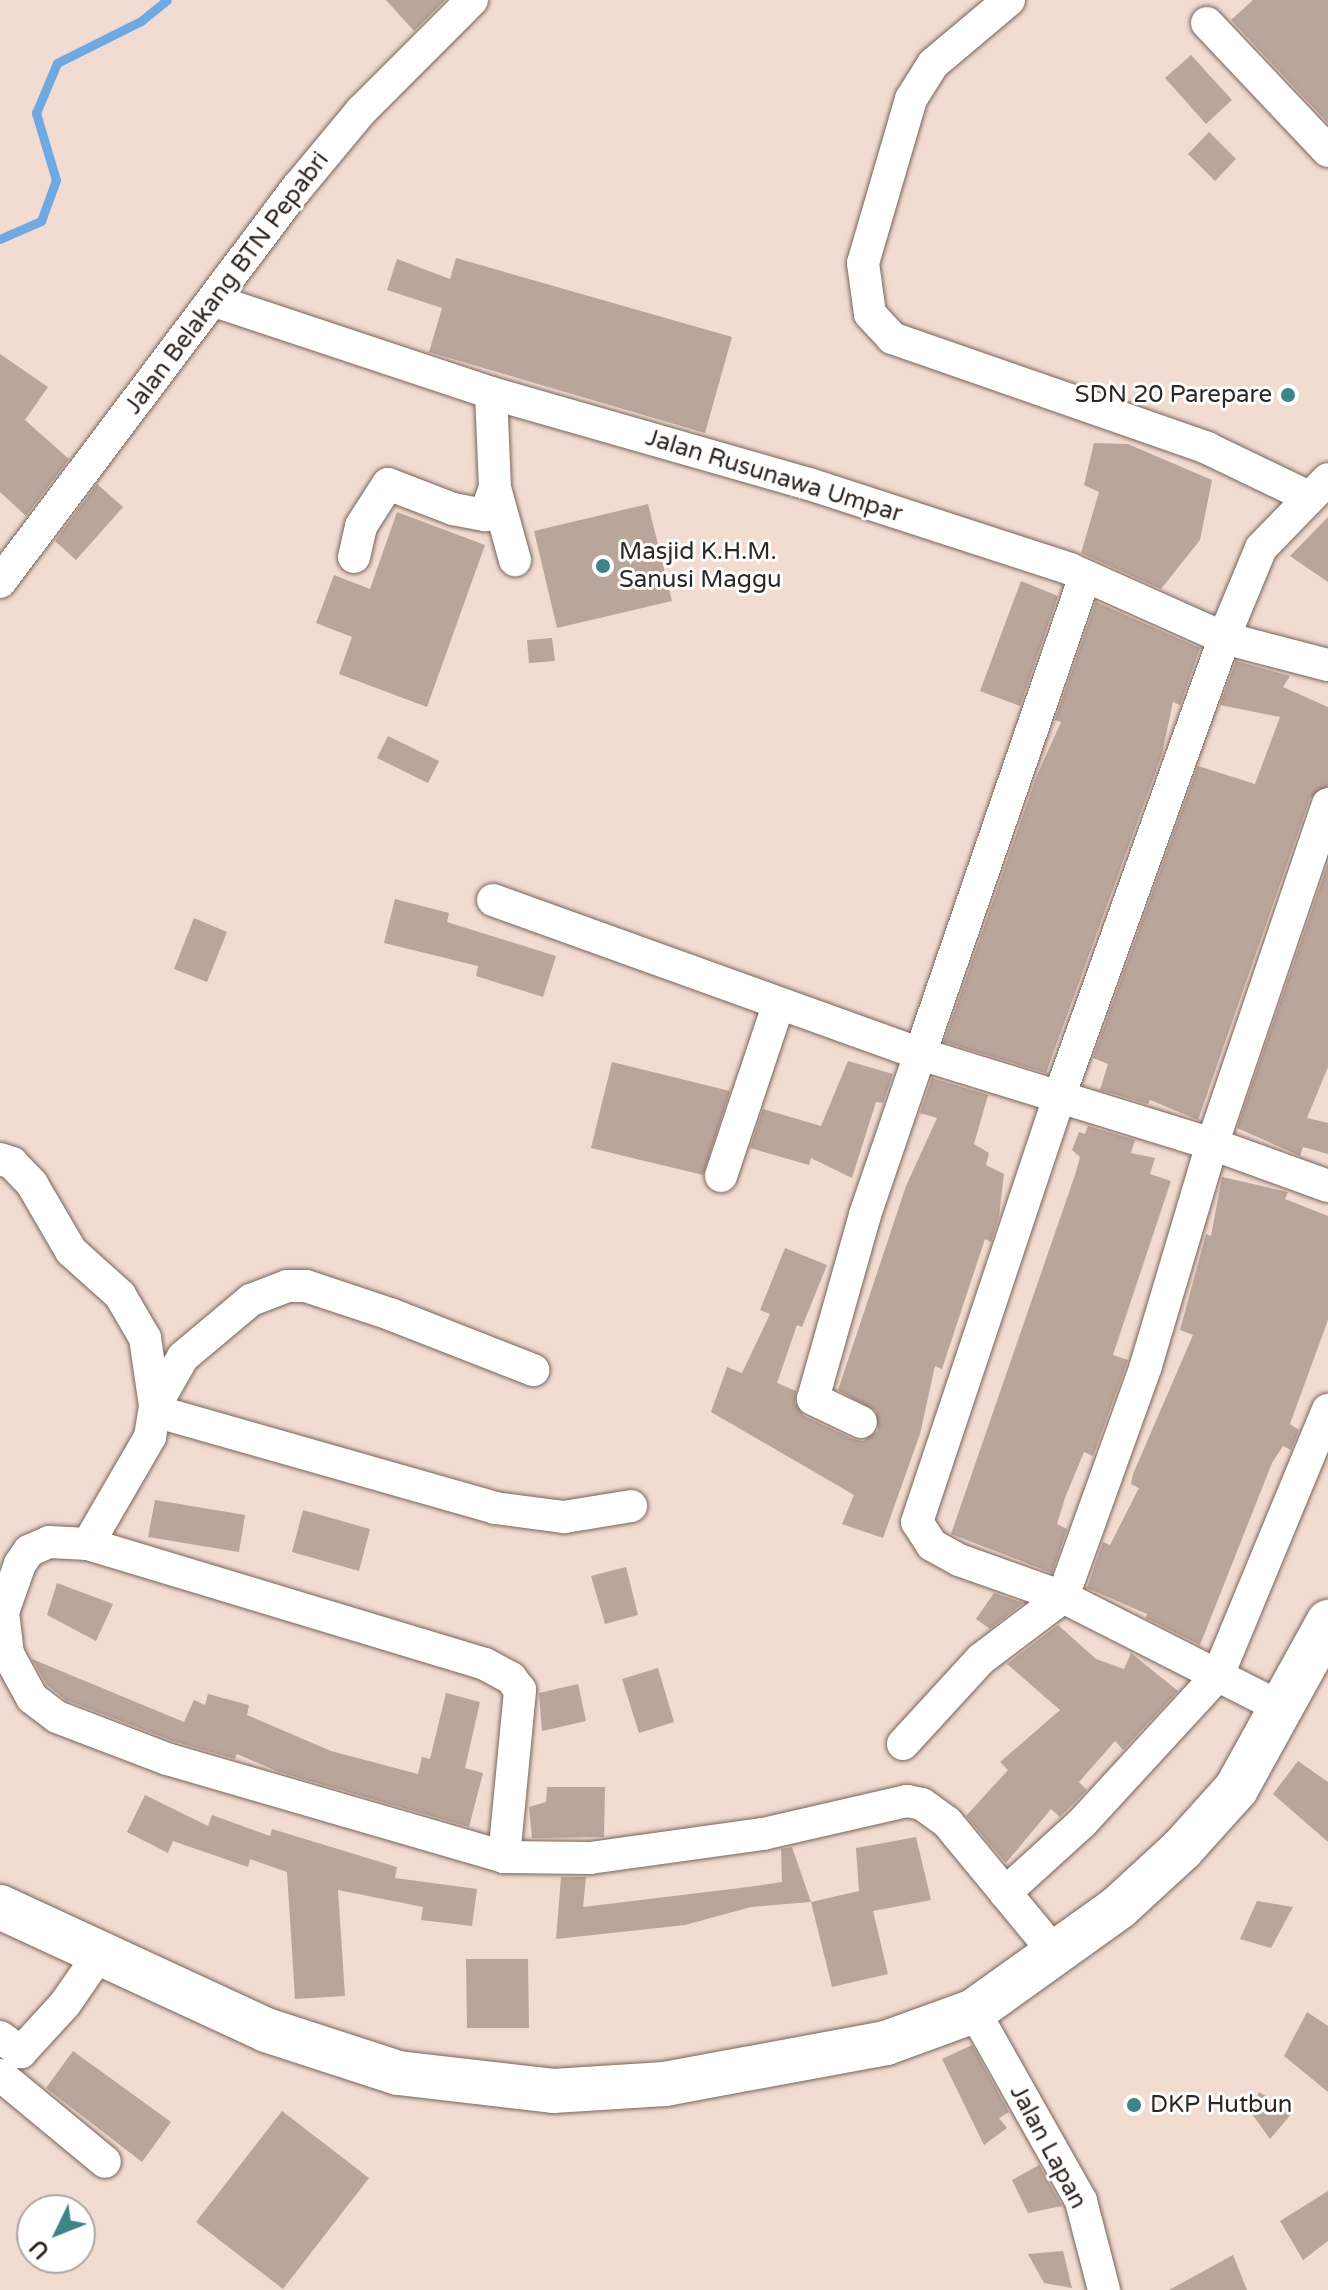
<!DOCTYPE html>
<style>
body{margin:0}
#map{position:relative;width:1328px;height:2290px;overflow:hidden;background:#f2dbd1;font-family:"Varela Round",sans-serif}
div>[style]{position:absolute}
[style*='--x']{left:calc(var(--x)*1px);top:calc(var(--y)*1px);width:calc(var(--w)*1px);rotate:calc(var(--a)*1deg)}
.stream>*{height:9px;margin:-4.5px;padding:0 4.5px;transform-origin:4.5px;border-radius:4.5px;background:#6ea9e2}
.building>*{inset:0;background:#baa59b}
.roads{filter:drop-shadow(0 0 2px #77645a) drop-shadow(0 0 2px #77645a)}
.minor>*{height:32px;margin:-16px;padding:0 16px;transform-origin:16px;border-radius:16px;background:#fff}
.trunk>*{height:44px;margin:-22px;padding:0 22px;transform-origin:22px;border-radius:22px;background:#fff}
.dots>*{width:22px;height:22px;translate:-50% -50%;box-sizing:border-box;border:4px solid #fff;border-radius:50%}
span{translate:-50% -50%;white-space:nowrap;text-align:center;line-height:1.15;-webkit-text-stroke:6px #fff;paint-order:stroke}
.street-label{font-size:24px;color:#2e2622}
.poi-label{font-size:24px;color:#2e2622}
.right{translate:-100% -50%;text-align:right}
.left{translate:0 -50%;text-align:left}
.north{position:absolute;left:16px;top:2194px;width:80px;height:80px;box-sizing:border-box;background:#fff;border:2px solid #aba8a7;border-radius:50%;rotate:227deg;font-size:22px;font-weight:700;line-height:32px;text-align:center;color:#2e2622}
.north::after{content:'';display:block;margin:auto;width:28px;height:36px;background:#3c8485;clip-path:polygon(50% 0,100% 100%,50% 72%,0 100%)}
</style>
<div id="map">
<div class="stream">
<i style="--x:0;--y:239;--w:45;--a:-23.7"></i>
<i style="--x:41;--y:221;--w:44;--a:-69.9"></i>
<i style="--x:56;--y:180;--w:70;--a:-106.6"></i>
<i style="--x:36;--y:113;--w:54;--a:-67.2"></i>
<i style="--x:57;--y:63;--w:94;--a:-26.6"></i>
<i style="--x:141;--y:21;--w:33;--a:-39"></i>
</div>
<div class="building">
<i style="clip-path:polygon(386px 0,445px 0,414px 31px)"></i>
<i style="clip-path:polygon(1253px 0,1328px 0,1328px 123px,1231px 20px)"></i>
<i style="clip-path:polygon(1191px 55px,1232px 100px,1206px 124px,1165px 78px)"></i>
<i style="clip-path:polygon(1209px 132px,1236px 159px,1215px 181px,1188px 154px)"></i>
<i style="clip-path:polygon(456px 258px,732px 337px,705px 433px,429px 352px,442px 308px,387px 290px,397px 259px,450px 279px)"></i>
<i style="clip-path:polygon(0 354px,48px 387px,25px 420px,69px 459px,26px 516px,0 492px)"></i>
<i style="clip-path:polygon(1094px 443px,1128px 444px,1212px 480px,1200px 540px,1161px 589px,1081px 553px,1099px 492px,1084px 485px)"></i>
<i style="clip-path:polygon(97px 484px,123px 507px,76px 560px,55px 541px)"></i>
<i style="clip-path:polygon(648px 504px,672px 601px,557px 628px,534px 531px)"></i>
<i style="clip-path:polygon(397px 512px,485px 545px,427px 707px,339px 674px,352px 637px,316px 623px,334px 575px,370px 589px)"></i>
<i style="clip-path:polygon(1328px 517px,1328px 582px,1290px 556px)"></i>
<i style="clip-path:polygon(1021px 581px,1058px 596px,1020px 706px,980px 691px)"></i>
<i style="clip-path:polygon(1096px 602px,1200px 648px,1180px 705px,1173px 702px,1162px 754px,1046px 1073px,944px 1042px,1037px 775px,1061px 722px,1055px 720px)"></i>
<i style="clip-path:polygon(552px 638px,555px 661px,529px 663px,527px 640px)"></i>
<i style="clip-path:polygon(1236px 661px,1290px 676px,1283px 687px,1328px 707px,1328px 786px,1310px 798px,1198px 1120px,1150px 1100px,1148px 1104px,1100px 1090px,1108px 1064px,1093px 1058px,1198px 766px,1255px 784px,1280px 717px,1220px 705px)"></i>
<i style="clip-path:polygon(388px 736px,439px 761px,428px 783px,377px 758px)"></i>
<i style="clip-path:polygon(1328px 863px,1328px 1067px,1307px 1118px,1328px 1123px,1328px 1154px,1303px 1147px,1300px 1156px,1237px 1128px)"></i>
<i style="clip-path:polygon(395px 899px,449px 913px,447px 922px,556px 956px,543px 997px,476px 976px,478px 966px,384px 943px)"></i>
<i style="clip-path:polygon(194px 918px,227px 932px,207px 982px,174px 969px)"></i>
<i style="clip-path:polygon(848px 1061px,893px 1074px,883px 1103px,876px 1102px,852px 1178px,811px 1158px,809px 1165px,750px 1148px,763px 1109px,821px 1126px)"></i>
<i style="clip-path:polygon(612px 1062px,730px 1091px,703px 1175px,591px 1148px)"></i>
<i style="clip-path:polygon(932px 1078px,988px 1095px,974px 1144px,989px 1153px,986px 1165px,1004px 1174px,999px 1216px,991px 1242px,985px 1239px,942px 1369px,935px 1366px,920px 1434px,883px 1538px,842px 1524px,854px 1495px,711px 1412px,727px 1367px,742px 1373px,770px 1314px,760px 1310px,785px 1248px,827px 1265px,802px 1327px,797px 1325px,777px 1383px,796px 1391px,795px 1403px,804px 1416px,853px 1439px,863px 1441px,878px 1431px,876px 1411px,838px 1390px,906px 1186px,937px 1118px,920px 1113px)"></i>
<i style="clip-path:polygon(1088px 1126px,1135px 1140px,1131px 1153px,1155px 1158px,1150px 1174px,1171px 1181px,1113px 1355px,1128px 1360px,1093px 1456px,1084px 1452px,1065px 1498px,1057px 1524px,1067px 1529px,1052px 1573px,951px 1534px,1076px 1172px,1080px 1157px,1072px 1150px,1079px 1132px,1085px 1134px)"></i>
<i style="clip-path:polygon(1222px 1177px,1288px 1192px,1285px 1199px,1328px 1216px,1328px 1320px,1290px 1424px,1299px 1430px,1291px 1450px,1283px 1446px,1272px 1463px,1200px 1645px,1146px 1618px,1147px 1614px,1087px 1588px,1103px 1542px,1110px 1545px,1139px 1488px,1131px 1484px,1133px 1474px,1193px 1335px,1180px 1330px,1206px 1234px,1211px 1236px)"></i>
<i style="clip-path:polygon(155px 1500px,245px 1515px,239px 1552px,148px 1537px)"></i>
<i style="clip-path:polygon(303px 1510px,370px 1529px,359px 1571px,292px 1552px)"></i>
<i style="clip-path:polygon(626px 1567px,638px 1615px,605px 1624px,591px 1576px)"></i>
<i style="clip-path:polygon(57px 1583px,113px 1604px,96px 1641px,47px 1615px)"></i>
<i style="clip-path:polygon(994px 1593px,1023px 1603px,990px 1629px,976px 1619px)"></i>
<i style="clip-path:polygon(1058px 1625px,1096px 1659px,1124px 1669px,1131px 1653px,1178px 1691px,1123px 1750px,1115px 1741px,1079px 1782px,1087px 1790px,1060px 1817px,1051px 1809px,1006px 1863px,966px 1816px,1008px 1770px,1000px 1762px,1060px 1710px,1007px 1664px)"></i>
<i style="clip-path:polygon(32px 1659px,184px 1722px,194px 1700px,205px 1705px,208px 1694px,249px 1705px,247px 1715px,331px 1751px,418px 1774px,422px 1757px,430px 1759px,446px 1693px,480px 1702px,465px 1768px,483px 1773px,469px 1827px,279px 1772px,237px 1754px,235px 1759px,173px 1741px,66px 1700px,47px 1685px)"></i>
<i style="clip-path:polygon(658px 1668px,674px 1722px,639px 1733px,622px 1679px)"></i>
<i style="clip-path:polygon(578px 1684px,586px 1721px,542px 1731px,539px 1693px)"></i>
<i style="clip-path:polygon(1298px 1761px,1328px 1782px,1328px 1842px,1273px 1794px)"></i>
<i style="clip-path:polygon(547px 1787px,605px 1787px,604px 1837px,532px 1838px,529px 1807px,546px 1802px)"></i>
<i style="clip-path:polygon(145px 1795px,208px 1826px,212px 1815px,270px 1836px,272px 1829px,397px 1867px,395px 1878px,477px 1889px,472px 1926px,421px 1920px,423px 1907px,338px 1890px,345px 1996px,295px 1999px,287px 1872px,250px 1859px,248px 1867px,173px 1841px,168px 1853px,127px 1832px)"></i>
<i style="clip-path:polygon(916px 1837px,931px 1900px,873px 1911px,888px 1974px,832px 1987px,811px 1902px,859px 1891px,856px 1848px)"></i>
<i style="clip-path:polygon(792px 1847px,811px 1902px,751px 1907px,685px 1925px,556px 1939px,561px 1877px,586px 1877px,583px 1907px,748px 1887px,782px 1882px,781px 1849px)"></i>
<i style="clip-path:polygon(1257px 1901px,1293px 1907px,1271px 1948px,1240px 1939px)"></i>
<i style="clip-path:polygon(466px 1959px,528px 1959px,529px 2028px,467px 2028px)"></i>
<i style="clip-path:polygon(1307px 2012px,1328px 2026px,1328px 2092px,1284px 2056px)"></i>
<i style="clip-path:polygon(972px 2045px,1009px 2112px,999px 2118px,1007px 2128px,984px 2145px,942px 2059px)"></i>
<i style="clip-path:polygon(73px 2051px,171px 2122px,142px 2162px,46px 2088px)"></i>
<i style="clip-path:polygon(1259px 2092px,1293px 2112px,1270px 2139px,1252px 2114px)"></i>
<i style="clip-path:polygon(282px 2111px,369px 2178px,283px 2289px,196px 2222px)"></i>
<i style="clip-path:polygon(1039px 2165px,1062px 2206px,1028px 2213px,1012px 2180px)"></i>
<i style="clip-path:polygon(1328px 2191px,1328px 2241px,1303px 2260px,1280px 2221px)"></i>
<i style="clip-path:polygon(1063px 2251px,1072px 2288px,1044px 2283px,1028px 2254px)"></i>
<i style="clip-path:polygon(1233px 2255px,1247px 2290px,1169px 2290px)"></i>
</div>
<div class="roads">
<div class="minor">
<i style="--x:1009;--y:0;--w:99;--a:139.9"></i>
<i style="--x:933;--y:64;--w:41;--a:122.2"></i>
<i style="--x:911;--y:99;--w:171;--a:106.3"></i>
<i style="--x:863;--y:263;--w:51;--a:82.2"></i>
<i style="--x:870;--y:314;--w:33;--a:47"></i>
<i style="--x:892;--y:338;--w:334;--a:19.2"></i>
<i style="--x:1207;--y:448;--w:113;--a:25.7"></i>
<i style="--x:1207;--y:23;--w:176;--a:46.6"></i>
<i style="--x:215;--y:301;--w:291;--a:18.4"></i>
<i style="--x:491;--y:393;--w:331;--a:16"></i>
<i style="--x:809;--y:484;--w:274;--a:18"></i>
<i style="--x:1070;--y:569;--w:169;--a:24.1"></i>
<i style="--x:1224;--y:638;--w:107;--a:14.6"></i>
<i style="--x:491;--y:393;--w:95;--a:87.6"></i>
<i style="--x:495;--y:488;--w:75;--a:74.5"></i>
<i style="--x:354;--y:557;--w:32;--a:-77"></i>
<i style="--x:361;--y:526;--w:50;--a:-57.3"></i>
<i style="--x:388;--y:484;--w:70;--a:21"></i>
<i style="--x:453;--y:509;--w:33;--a:11"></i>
<i style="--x:485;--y:515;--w:29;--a:-70"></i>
<i style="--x:1085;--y:576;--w:506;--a:109.04"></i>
<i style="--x:920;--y:1054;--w:306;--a:17.1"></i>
<i style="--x:1212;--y:1144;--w:232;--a:106.6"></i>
<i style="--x:1146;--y:1366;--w:245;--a:109.8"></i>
<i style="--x:1063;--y:1597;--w:248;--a:26.9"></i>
<i style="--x:0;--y:582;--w:495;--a:-53"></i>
<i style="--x:298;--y:187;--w:99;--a:-50.3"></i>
<i style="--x:361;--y:111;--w:157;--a:-45"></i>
<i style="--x:1328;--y:804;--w:359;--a:108.8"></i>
<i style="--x:1212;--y:1144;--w:123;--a:19.9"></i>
<i style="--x:493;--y:900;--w:454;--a:19.8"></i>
<i style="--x:920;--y:1054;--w:170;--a:108.9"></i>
<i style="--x:865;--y:1215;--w:191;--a:105.8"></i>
<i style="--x:813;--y:1399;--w:53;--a:25.6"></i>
<i style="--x:0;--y:1159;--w:13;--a:18"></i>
<i style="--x:12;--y:1163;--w:29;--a:46"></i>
<i style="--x:32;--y:1184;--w:78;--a:59.8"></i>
<i style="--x:71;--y:1251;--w:66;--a:41.9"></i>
<i style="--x:120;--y:1295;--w:50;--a:59.8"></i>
<i style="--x:145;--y:1338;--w:69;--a:81.6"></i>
<i style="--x:155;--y:1406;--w:31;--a:99"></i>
<i style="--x:150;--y:1437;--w:124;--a:120.1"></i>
<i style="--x:721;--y:1176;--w:179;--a:-71.5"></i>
<i style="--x:155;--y:1406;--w:56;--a:-60.3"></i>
<i style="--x:183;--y:1357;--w:89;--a:-40"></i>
<i style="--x:251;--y:1300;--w:39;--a:-21"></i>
<i style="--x:287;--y:1286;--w:19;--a:0"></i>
<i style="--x:306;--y:1286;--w:89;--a:18.4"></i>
<i style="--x:390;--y:1314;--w:154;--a:21.4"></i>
<i style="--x:155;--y:1411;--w:354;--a:15.9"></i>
<i style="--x:495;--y:1508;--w:70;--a:7.4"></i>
<i style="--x:564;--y:1517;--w:68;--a:-9.3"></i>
<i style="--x:1063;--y:1597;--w:110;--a:-160.4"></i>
<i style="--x:959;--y:1560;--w:31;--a:-151"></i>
<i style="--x:932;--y:1545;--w:27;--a:-123"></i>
<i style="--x:917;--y:1522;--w:448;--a:-71.5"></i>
<i style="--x:1059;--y:1097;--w:502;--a:-70.19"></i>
<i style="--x:1229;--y:625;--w:83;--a:-67.4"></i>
<i style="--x:1261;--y:548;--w:96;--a:-45.8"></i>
<i style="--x:903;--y:1744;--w:115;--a:-47.5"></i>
<i style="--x:981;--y:1659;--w:103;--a:-37.1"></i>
<i style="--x:504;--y:1857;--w:168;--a:-84.5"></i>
<i style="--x:520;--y:1690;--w:15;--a:-127"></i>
<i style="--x:511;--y:1678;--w:30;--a:-152"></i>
<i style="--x:485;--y:1664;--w:415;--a:-163.2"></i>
<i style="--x:88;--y:1544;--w:39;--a:-177"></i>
<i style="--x:49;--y:1542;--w:22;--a:156"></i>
<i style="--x:29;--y:1551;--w:16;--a:125"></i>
<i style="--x:20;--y:1564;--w:51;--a:109.5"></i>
<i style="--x:3;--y:1612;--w:42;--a:83.2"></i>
<i style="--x:8;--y:1654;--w:50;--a:61.4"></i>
<i style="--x:32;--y:1698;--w:31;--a:37"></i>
<i style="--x:57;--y:1717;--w:118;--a:20.9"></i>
<i style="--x:167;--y:1759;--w:351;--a:16.2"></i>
<i style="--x:504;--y:1857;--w:86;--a:0.7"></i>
<i style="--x:590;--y:1858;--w:175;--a:-7.9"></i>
<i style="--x:763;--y:1834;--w:148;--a:-12.9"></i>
<i style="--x:907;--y:1801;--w:15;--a:11"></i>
<i style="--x:922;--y:1804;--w:31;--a:36"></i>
<i style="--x:947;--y:1822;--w:171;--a:50.5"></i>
<i style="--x:1005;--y:1893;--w:104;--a:-42.3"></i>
<i style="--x:1082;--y:1823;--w:201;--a:-47.4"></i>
<i style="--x:1218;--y:1675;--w:287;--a:-67.5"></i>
<i style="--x:974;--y:2011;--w:218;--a:60.6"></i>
<i style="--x:1081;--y:2201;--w:92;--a:75.5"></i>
<i style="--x:0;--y:2037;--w:26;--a:36"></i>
<i style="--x:21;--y:2052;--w:65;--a:-47.5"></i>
<i style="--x:65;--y:2004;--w:60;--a:-55.2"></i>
<i style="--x:0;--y:2075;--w:136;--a:39.6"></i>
</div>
<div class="trunk">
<i style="--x:0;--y:1907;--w:293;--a:24.8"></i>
<i style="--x:266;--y:2030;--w:139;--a:18"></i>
<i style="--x:398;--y:2073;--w:156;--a:6.6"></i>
<i style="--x:553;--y:2091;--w:112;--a:-3.6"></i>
<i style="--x:665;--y:2084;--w:225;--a:-10.5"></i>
<i style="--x:886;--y:2043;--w:94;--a:-20"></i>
<i style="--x:974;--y:2011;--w:178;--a:-35.6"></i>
<i style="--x:1119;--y:1907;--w:86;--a:-42.6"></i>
<i style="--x:1182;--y:1849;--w:81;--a:-48"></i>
<i style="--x:1236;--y:1789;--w:191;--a:-61.1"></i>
</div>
</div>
<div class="dots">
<i style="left:1288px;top:395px;background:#3c8485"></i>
<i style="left:603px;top:566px;background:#3c8485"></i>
<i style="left:1134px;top:2105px;background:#3c8485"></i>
</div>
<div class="street-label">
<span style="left:227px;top:283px;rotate:-53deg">Jalan Belakang BTN Pepabri</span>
<span style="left:774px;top:476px;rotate:17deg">Jalan Rusunawa Umpar</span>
<span style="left:1048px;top:2147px;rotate:62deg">Jalan Lapan</span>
</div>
<div class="poi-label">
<span class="right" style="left:1272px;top:395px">SDN 20 Parepare</span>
<span class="left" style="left:619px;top:566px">Masjid K.H.M.<br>Sanusi Maggu</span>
<span class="left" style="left:1150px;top:2105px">DKP Hutbun</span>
</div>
<div class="north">U</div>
</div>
